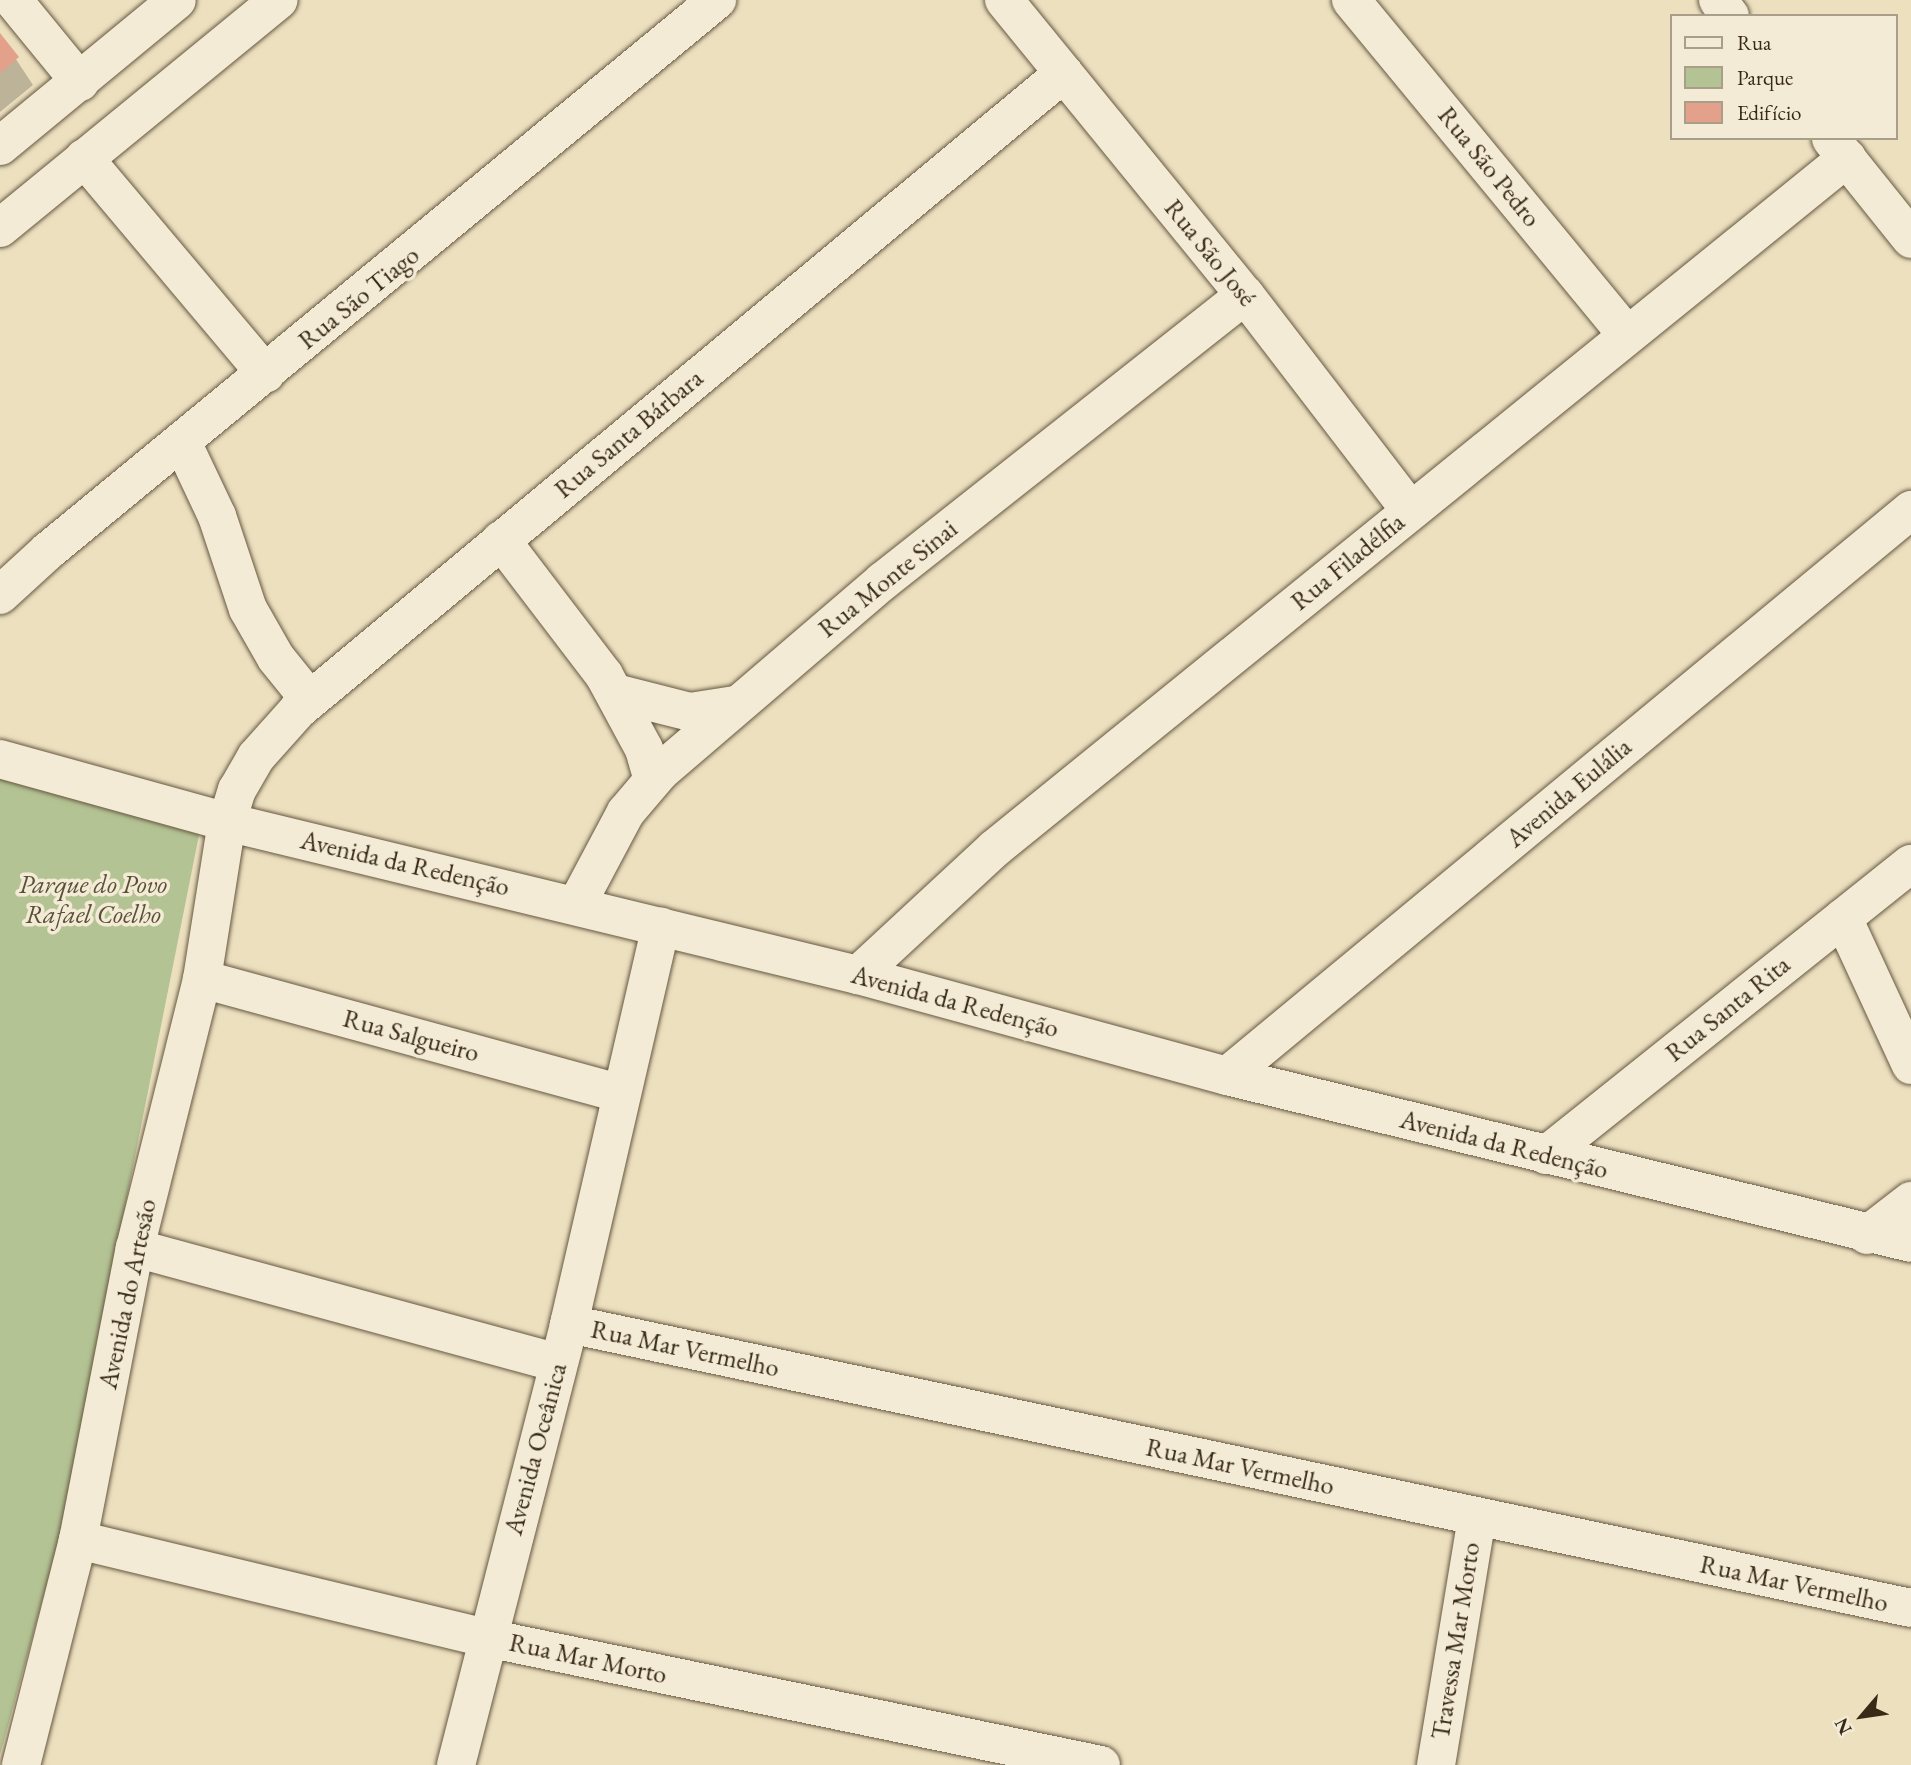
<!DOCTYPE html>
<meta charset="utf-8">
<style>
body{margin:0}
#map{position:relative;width:1911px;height:1765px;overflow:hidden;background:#ece0bf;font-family:"EB Garamond",serif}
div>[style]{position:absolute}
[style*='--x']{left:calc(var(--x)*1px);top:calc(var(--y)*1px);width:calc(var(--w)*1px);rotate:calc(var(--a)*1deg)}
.green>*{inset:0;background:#b4c394}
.shadow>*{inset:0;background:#0003}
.building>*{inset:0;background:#e3a08a}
.roads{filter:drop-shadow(0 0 2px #665842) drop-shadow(0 0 2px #665842)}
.minor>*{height:38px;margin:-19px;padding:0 19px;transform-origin:19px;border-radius:19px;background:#f3ebd5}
span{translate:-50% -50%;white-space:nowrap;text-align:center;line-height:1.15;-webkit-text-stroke:7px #f3ebd5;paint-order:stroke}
.street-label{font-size:26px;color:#392a18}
.park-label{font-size:26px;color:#585037;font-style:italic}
.legend{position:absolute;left:1670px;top:14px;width:228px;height:126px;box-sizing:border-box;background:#f3ebd5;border:2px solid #a99e89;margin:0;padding:9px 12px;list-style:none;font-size:21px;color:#392a18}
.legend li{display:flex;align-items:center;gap:14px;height:35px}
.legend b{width:35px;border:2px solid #a99e89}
.north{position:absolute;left:1827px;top:1681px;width:70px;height:70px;-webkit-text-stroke:5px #f3ebd5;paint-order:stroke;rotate:241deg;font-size:19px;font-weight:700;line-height:28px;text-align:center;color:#392a18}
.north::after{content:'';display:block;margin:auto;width:24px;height:32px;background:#392a18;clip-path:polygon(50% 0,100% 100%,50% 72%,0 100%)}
</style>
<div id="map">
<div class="green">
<i style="clip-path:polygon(0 774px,200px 830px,58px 1543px,0 1755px)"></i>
</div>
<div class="shadow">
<i style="clip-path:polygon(0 35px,33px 85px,0 112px)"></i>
</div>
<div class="building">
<i style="clip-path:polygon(0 33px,19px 57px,0 73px)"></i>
</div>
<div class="roads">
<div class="minor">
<i style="--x:13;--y:0;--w:106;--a:50.7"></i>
<i style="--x:1004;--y:0;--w:381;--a:50.8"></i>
<i style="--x:1245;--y:295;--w:272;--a:52.5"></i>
<i style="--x:1351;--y:0;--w:434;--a:50.5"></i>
<i style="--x:1718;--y:0;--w:20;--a:53"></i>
<i style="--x:1831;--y:139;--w:128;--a:51.3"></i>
<i style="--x:0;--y:146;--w:229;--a:-39.5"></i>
<i style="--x:84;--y:158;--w:282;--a:49.9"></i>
<i style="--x:0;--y:228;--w:360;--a:-39.3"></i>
<i style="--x:182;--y:442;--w:82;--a:64.7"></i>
<i style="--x:217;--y:516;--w:98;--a:71.6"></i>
<i style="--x:248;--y:609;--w:56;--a:60.3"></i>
<i style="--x:276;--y:658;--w:54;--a:51"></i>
<i style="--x:501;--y:540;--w:170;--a:52.7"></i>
<i style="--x:604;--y:675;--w:84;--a:61.6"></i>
<i style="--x:644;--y:749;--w:32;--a:74"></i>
<i style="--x:0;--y:595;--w:65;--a:-42.5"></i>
<i style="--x:48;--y:551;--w:867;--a:-39.48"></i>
<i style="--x:615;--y:693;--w:77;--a:14.2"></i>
<i style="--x:690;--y:712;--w:47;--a:-8.7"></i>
<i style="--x:0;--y:759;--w:236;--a:15.5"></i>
<i style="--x:227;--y:822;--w:649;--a:13.63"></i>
<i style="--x:858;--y:975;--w:383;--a:15.3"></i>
<i style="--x:1227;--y:1076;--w:704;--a:13.72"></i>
<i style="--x:577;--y:904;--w:104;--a:-62"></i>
<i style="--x:626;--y:812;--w:52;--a:-49.6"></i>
<i style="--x:660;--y:772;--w:294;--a:-40.6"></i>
<i style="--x:883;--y:581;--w:461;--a:-38.3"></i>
<i style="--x:1843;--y:918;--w:162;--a:65.2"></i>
<i style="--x:858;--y:975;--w:185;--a:-42.8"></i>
<i style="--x:994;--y:849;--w:1098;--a:-39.01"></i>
<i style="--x:202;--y:979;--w:433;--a:15.3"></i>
<i style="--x:1227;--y:1076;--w:888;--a:-39.61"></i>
<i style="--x:1546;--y:1155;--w:467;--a:-38.6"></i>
<i style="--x:1867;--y:1235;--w:56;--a:-37.7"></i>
<i style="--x:135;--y:1248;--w:438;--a:15.2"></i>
<i style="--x:569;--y:1324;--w:1372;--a:11.95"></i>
<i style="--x:78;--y:1540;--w:421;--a:13.5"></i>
<i style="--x:487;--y:1638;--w:627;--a:11.69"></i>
<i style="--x:21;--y:1765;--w:232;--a:-75.8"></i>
<i style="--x:78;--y:1540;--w:298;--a:-79"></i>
<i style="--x:135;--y:1248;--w:277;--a:-76"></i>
<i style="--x:202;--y:979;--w:159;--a:-81"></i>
<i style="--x:227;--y:822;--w:34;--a:-73"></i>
<i style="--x:237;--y:790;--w:38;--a:-60"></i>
<i style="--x:256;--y:757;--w:63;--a:-48.2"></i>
<i style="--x:298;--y:710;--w:996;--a:-39.75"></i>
<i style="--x:456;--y:1765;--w:455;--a:-75.6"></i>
<i style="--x:569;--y:1324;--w:408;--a:-77"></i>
<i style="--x:1436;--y:1765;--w:250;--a:-80.6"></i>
</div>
</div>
<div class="street-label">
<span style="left:1489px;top:167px;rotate:51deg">Rua São Pedro</span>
<span style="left:1210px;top:253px;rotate:51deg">Rua São José</span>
<span style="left:359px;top:298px;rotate:-39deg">Rua São Tiago</span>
<span style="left:629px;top:434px;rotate:-40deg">Rua Santa Bárbara</span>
<span style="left:1348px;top:562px;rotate:-39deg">Rua Filadélfia</span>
<span style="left:888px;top:579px;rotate:-39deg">Rua Monte Sinai</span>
<span style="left:1569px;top:793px;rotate:-40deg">Avenida Eulália</span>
<span style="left:405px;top:864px;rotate:13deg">Avenida da Redenção</span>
<span style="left:955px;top:1002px;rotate:15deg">Avenida da Redenção</span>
<span style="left:1728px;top:1009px;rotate:-39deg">Rua Santa Rita</span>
<span style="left:411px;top:1036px;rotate:15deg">Rua Salgueiro</span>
<span style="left:1504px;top:1145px;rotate:14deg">Avenida da Redenção</span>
<span style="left:128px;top:1294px;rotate:-78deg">Avenida do Artesão</span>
<span style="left:685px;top:1349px;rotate:12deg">Rua Mar Vermelho</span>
<span style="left:536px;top:1449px;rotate:-75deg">Avenida Oceânica</span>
<span style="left:1240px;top:1467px;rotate:12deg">Rua Mar Vermelho</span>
<span style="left:1794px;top:1584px;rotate:12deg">Rua Mar Vermelho</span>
<span style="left:1456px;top:1641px;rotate:-81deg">Travessa Mar Morto</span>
<span style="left:588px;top:1659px;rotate:12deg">Rua Mar Morto</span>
</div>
<div class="park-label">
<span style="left:93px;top:900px">Parque do Povo<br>Rafael Coelho</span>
</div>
<ul class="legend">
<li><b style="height:9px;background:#f3ebd5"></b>Rua</li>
<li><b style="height:19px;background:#b4c394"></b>Parque</li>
<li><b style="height:19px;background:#e3a08a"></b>Edifício</li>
</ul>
<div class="north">N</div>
</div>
